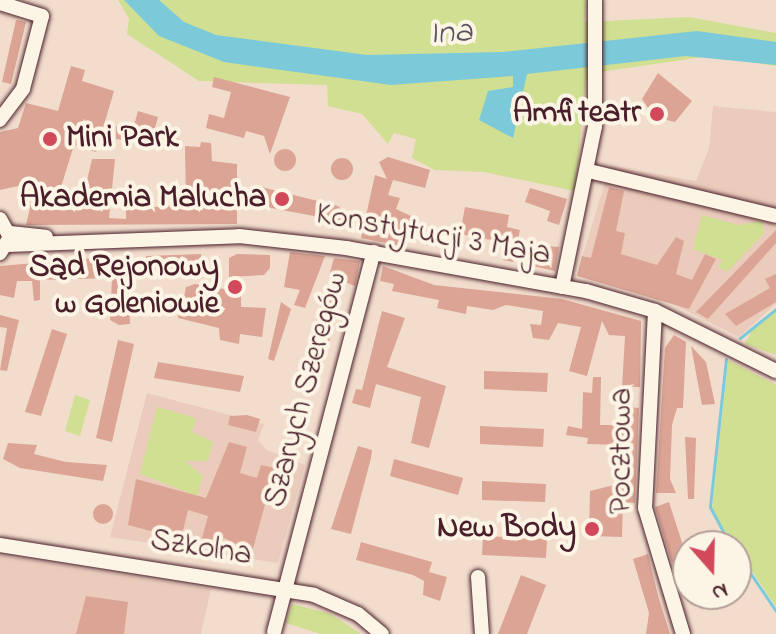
<!DOCTYPE html>
<meta charset="utf-8">
<style>
body{margin:0}
#map{position:relative;width:776px;height:634px;overflow:hidden;background:#f2ddcd;font-family:"Indie Flower",sans-serif}
div>[style]{position:absolute}
[style*='--x']{left:calc(var(--x)*1px);top:calc(var(--y)*1px);width:calc(var(--w)*1px);rotate:calc(var(--a)*1deg)}
.built>*{inset:0;background:#ebccbc}
.green>*{inset:0;background:#d0df92}
.water>*{inset:0;background:#7ccad9}
.stream>*{height:3px;margin:-1.5px;padding:0 1.5px;transform-origin:1.5px;border-radius:1.5px;background:#7ccad9}
.building>*{inset:0;background:#dba494}
.round{border-radius:50%}
.roads{filter:drop-shadow(0 0 2px #4a1f2b) drop-shadow(0 0 2px #4a1f2b)}
.minor>*{height:14px;margin:-7px;padding:0 7px;transform-origin:7px;border-radius:7px;background:#fcf5e5}
.dots>*{width:22px;height:22px;translate:-50% -50%;box-sizing:border-box;border:4px solid #fcf5e5;border-radius:50%}
span{translate:-50% -50%;white-space:nowrap;text-align:center;line-height:1.15;-webkit-text-stroke:8px #fcf5e5;paint-order:stroke}
.poi-label{font-size:32px;color:#4a1f2b;font-weight:700}
.right{translate:-100% -50%;text-align:right}
.left{translate:0 -50%;text-align:left}
.street-label{font-size:32px;color:#4a1f2b}
.water-label{font-size:34px;color:#59525f;font-style:italic}
.north{position:absolute;left:672px;top:530px;width:80px;height:80px;box-sizing:border-box;background:#fcf5e5;border:2px solid #b59f9b;border-radius:50%;rotate:160deg;font-size:22px;font-weight:700;line-height:32px;text-align:center;color:#4a1f2b}
.north::after{content:'';display:block;margin:auto;width:28px;height:36px;background:#d1495b;clip-path:polygon(50% 0,100% 100%,50% 72%,0 100%)}
</style>
<div id="map">
<div class="built">
<i style="clip-path:polygon(713px 106px,776px 112px,776px 304px,739px 337px,665px 300px,577px 274px,610px 166px,696px 181px,709px 148px)"></i>
<i style="clip-path:polygon(147px 393px,264px 424px,258px 440px,267px 450px,305px 465px,278px 563px,110px 537px)"></i>
<i style="clip-path:polygon(0 555px,211px 589px,201px 634px,0 634px)"></i>
</div>
<div class="green">
<i style="clip-path:polygon(118px 0,586px 0,585px 22px,689px 17px,776px 33px,776px 66px,710px 56px,606px 71px,586px 80px,575px 191px,484px 172px,435px 170px,412px 158px,416px 139px,394px 133px,388px 144px,362px 114px,328px 106px,327px 85px,199px 81px,127px 34px,129px 19px)"></i>
<i style="clip-path:polygon(702px 215px,738px 225px,762px 221px,764px 233px,727px 272px,718px 266px,723px 260px,693px 249px)"></i>
<i style="clip-path:polygon(776px 311px,776px 355px,745px 344px,753px 328px)"></i>
<i style="clip-path:polygon(728px 360px,776px 385px,776px 607px,712px 511px)"></i>
<i style="clip-path:polygon(75px 395px,90px 400px,80px 436px,65px 431px)"></i>
<i style="clip-path:polygon(157px 407px,196px 418px,192px 432px,213px 442px,208px 461px,185px 461px,203px 476px,197px 496px,140px 474px)"></i>
<i style="clip-path:polygon(292px 604px,331px 614px,361px 634px,321px 634px,286px 623px)"></i>
</div>
<div class="water">
<i style="clip-path:polygon(124px 0,159px 0,184px 22px,216px 35px,367px 55px,503px 52px,697px 31px,776px 42px,776px 65px,686px 56px,527px 74px,513px 138px,479px 120px,488px 91px,513px 87px,513px 76px,391px 85px,224px 62px,159px 36px)"></i>
</div>
<div class="stream">
<i style="--x:740;--y:338;--w:46;--a:-38.9"></i>
<i style="--x:726;--y:359;--w:149;--a:96.2"></i>
<i style="--x:710;--y:507;--w:44;--a:61.7"></i>
<i style="--x:736;--y:552;--w:71;--a:55.9"></i>
</div>
<div class="building">
<i style="clip-path:polygon(16px 20px,26px 22px,11px 84px,2px 82px)"></i>
<i style="clip-path:polygon(71px 66px,85px 70px,82px 81px,114px 91px,96px 152px,74px 145px,54px 210px,80px 210px,92px 159px,115px 159px,109px 218px,126px 219px,126px 208px,186px 206px,185px 146px,200px 147px,201px 142px,211px 143px,212px 161px,237px 164px,237px 224px,26px 225px,36px 182px,0 190px,0 132px,18px 128px,26px 103px,58px 111px)"></i>
<i style="clip-path:polygon(658px 73px,692px 101px,675px 122px,654px 117px,642px 99px)"></i>
<i style="clip-path:polygon(214px 77px,290px 97px,270px 154px,264px 136px,246px 131px,244px 138px,206px 128px,209px 114px,224px 118px,231px 92px,212px 87px)"></i>
<i style="clip-path:polygon(138px 111px,158px 117px,153px 135px,180px 139px,179px 147px,116px 139px,116px 126px,133px 129px)"></i>
<i class="round" style="left:274px;top:149px;width:22px;height:22px"></i>
<i style="clip-path:polygon(388px 157px,430px 170px,425px 188px,393px 180px,388px 195px,400px 198px,396px 209px,411px 216px,401px 246px,361px 238px,375px 175px,387px 179px,379px 162px)"></i>
<i class="round" style="left:331px;top:158px;width:22px;height:22px"></i>
<i style="clip-path:polygon(253px 185px,338px 206px,347px 214px,346px 222px,250px 204px)"></i>
<i style="clip-path:polygon(609px 187px,624px 191px,616px 231px,625px 233px,621px 254px,657px 265px,676px 237px,684px 241px,676px 274px,692px 280px,705px 254px,716px 259px,689px 309px,577px 276px,582px 256px,591px 258px)"></i>
<i style="clip-path:polygon(530px 188px,567px 199px,559px 225px,547px 221px,550px 211px,525px 202px)"></i>
<i style="clip-path:polygon(465px 207px,509px 215px,507px 227px,520px 230px,517px 244px,559px 247px,555px 271px,528px 265px,530px 256px,515px 253px,513px 262px,503px 260px,507px 243px,460px 234px)"></i>
<i style="clip-path:polygon(776px 230px,776px 243px,708px 319px,696px 312px)"></i>
<i style="clip-path:polygon(290px 252px,325px 256px,305px 308px,294px 305px,300px 290px,284px 287px)"></i>
<i style="clip-path:polygon(201px 254px,202px 270px,146px 272px,146px 256px)"></i>
<i style="clip-path:polygon(237px 254px,270px 255px,270px 268px,264px 275px,229px 277px,229px 258px)"></i>
<i style="clip-path:polygon(117px 256px,118px 263px,128px 263px,129px 294px,184px 297px,186px 287px,195px 284px,241px 292px,241px 307px,266px 308px,262px 337px,240px 334px,239px 344px,220px 340px,219px 328px,178px 318px,180px 302px,129px 303px,130px 324px,119px 325px,110px 320px,112px 278px,40px 280px,40px 300px,34px 301px,32px 281px,17px 281px,14px 298px,0 295px,0 266px)"></i>
<i style="clip-path:polygon(334px 258px,360px 261px,355px 286px,329px 276px)"></i>
<i style="clip-path:polygon(383px 266px,434px 285px,562px 299px,641px 321px,640px 387px,622px 387px,625px 336px,609px 335px,602px 321px,587px 376px,569px 371px,581px 327px,558px 323px,549px 340px,533px 338px,530px 324px,541px 325px,543px 311px,506px 305px,493px 310px,467px 306px,466px 314px,437px 308px,439px 300px,392px 291px,394px 284px,380px 281px)"></i>
<i style="clip-path:polygon(776px 274px,776px 302px,736px 326px,725px 314px,770px 288px,765px 279px)"></i>
<i style="clip-path:polygon(323px 297px,340px 300px,323px 365px,309px 361px,308px 351px)"></i>
<i style="clip-path:polygon(281px 302px,291px 309px,274px 361px,268px 359px)"></i>
<i style="clip-path:polygon(382px 311px,405px 318px,387px 367px,446px 386px,429px 448px,411px 443px,421px 397px,376px 384px,370px 408px,352px 403px,356px 389px,362px 390px)"></i>
<i style="clip-path:polygon(0 315px,19px 320px,7px 371px,0 370px,7px 328px,0 327px)"></i>
<i style="clip-path:polygon(52px 329px,67px 334px,41px 416px,25px 412px)"></i>
<i style="clip-path:polygon(674px 335px,686px 342px,683px 408px,677px 408px,672px 425px,670px 479px,676px 493px,656px 493px,665px 348px)"></i>
<i style="clip-path:polygon(118px 340px,134px 344px,112px 442px,96px 438px)"></i>
<i style="clip-path:polygon(691px 346px,706px 362px,715px 404px,702px 405px)"></i>
<i style="clip-path:polygon(158px 362px,244px 376px,240px 392px,154px 378px)"></i>
<i style="clip-path:polygon(484px 371px,548px 373px,547px 392px,484px 389px)"></i>
<i style="clip-path:polygon(593px 377px,601px 377px,600px 425px,628px 425px,629px 407px,639px 408px,635px 503px,623px 502px,622px 537px,589px 536px,590px 491px,614px 485px,623px 445px,587px 444px,588px 438px,566px 435px,568px 426px,582px 429px,583px 392px,592px 393px)"></i>
<i style="clip-path:polygon(247px 415px,260px 419px,256px 432px,228px 425px,230px 416px)"></i>
<i style="clip-path:polygon(480px 426px,544px 429px,543px 447px,480px 444px)"></i>
<i style="clip-path:polygon(685px 437px,696px 438px,694px 499px,688px 499px)"></i>
<i style="clip-path:polygon(229px 442px,247px 447px,240px 473px,257px 478px,261px 465px,275px 468px,252px 552px,222px 537px,221px 543px,202px 538px,208px 516px,188px 510px,181px 539px,128px 525px,136px 479px,206px 498px)"></i>
<i style="clip-path:polygon(8px 443px,37px 445px,34px 454px,66px 462px,107px 465px,103px 481px,20px 468px,3px 459px)"></i>
<i style="clip-path:polygon(358px 446px,372px 450px,371px 458px,351px 534px,331px 529px)"></i>
<i style="clip-path:polygon(394px 459px,463px 478px,458px 495px,390px 476px)"></i>
<i style="clip-path:polygon(482px 481px,546px 484px,545px 502px,482px 500px)"></i>
<i style="clip-path:polygon(669px 502px,687px 558px,672px 563px,655px 507px)"></i>
<i class="round" style="left:93px;top:504px;width:20px;height:20px"></i>
<i style="clip-path:polygon(483px 536px,547px 539px,546px 558px,482px 555px)"></i>
<i style="clip-path:polygon(361px 542px,432px 562px,429px 572px,447px 577px,440px 601px,423px 595px,424px 581px,413px 575px,356px 560px)"></i>
<i style="clip-path:polygon(648px 554px,658px 596px,670px 634px,646px 634px,649px 613px,633px 559px)"></i>
<i style="clip-path:polygon(521px 575px,546px 585px,527px 634px,498px 634px)"></i>
<i style="clip-path:polygon(688px 594px,720px 594px,720px 606px,712px 609px,713px 598px,691px 605px)"></i>
<i style="clip-path:polygon(86px 596px,128px 602px,124px 634px,76px 634px)"></i>
</div>
<div class="roads">
<div class="minor">
<i style="--x:0;--y:3;--w:44;--a:17.2"></i>
<i style="--x:42;--y:16;--w:75;--a:104.6"></i>
<i style="--x:23;--y:89;--w:39;--a:127"></i>
<i style="--x:589;--y:171;--w:192;--a:13.5"></i>
<i style="--x:0;--y:219;--w:21;--a:61"></i>
<i style="--x:10;--y:237;--w:19;--a:122"></i>
<i style="--x:10;--y:233;--w:36;--a:6"></i>
<i style="--x:8;--y:245;--w:231;--a:-2.2"></i>
<i style="--x:239;--y:236;--w:108;--a:6.4"></i>
<i style="--x:346;--y:248;--w:244;--a:10.2"></i>
<i style="--x:586;--y:291;--w:72;--a:16.2"></i>
<i style="--x:655;--y:311;--w:135;--a:26.4"></i>
<i style="--x:562;--y:287;--w:164;--a:-78.4"></i>
<i style="--x:595;--y:126;--w:126;--a:-90"></i>
<i style="--x:655;--y:311;--w:197;--a:92.9"></i>
<i style="--x:645;--y:508;--w:132;--a:73.2"></i>
<i style="--x:0;--y:545;--w:318;--a:9"></i>
<i style="--x:314;--y:595;--w:48;--a:23.4"></i>
<i style="--x:358;--y:614;--w:31;--a:40"></i>
<i style="--x:478;--y:577;--w:57;--a:86"></i>
<i style="--x:274;--y:632;--w:393;--a:-75.3"></i>
</div>
</div>
<div class="dots">
<i style="left:657px;top:114px;background:#d1495b"></i>
<i style="left:50px;top:139px;background:#d1495b"></i>
<i style="left:282px;top:199px;background:#d1495b"></i>
<i style="left:235px;top:287px;background:#d1495b"></i>
<i style="left:592px;top:529px;background:#d1495b"></i>
</div>
<div class="poi-label">
<span class="right" style="left:641px;top:114px">Amfiteatr</span>
<span class="left" style="left:66px;top:139px">Mini Park</span>
<span class="right" style="left:266px;top:199px">Akademia Malucha</span>
<span class="right" style="left:219px;top:287px">Sąd Rejonowy<br>w Goleniowie</span>
<span class="right" style="left:576px;top:529px">New Body</span>
</div>
<div class="street-label">
<span style="left:433px;top:236px;rotate:10deg">Konstytucji 3 Maja</span>
<span style="left:307px;top:390px;rotate:-75deg">Szarych Szeregów</span>
<span style="left:623px;top:451px;rotate:-90deg">Pocztowa</span>
<span style="left:201px;top:549px;rotate:9deg">Szkolna</span>
</div>
<div class="water-label">
<span style="left:451px;top:34px;rotate:-3deg">Ina</span>
</div>
<div class="north">N</div>
</div>
